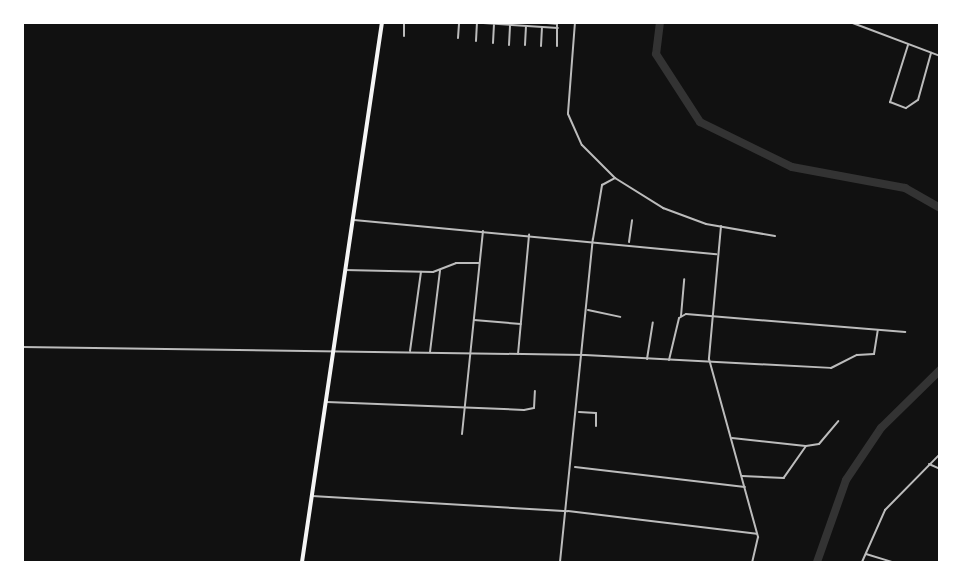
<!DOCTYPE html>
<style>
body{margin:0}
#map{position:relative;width:962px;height:585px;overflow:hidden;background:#111;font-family:"Fira Sans Condensed",sans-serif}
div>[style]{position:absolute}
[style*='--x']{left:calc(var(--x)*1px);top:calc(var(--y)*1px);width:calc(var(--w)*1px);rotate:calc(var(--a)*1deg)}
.river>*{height:8px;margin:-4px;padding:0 4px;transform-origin:4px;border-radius:4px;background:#333}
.minor>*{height:2px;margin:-1px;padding:0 1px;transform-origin:1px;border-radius:1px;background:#bcbcbc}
.secondary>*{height:4px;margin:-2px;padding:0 2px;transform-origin:2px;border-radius:2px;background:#f5f5f5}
span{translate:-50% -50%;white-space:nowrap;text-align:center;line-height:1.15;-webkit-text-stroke:5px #fff;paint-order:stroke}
.frame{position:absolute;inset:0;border:24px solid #fff;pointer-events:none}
</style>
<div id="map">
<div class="river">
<i style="--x:660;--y:22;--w:32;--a:97"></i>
<i style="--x:656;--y:54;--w:81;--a:57.1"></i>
<i style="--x:700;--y:122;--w:102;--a:26.1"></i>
<i style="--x:792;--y:167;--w:115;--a:10.5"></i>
<i style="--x:905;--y:188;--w:40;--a:29.7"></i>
<i style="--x:817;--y:562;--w:87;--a:-70.5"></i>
<i style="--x:846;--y:480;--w:63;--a:-56.1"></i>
<i style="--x:881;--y:428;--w:83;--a:-44.5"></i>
</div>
<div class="minor">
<i style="--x:468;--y:22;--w:90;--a:3.8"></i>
<i style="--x:535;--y:22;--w:21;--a:5"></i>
<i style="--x:557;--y:22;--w:24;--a:90"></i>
<i style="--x:575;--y:22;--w:92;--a:94.4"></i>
<i style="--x:568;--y:114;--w:34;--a:66"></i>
<i style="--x:582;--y:145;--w:47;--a:45"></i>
<i style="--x:615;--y:178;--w:57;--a:32"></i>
<i style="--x:663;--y:208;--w:46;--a:20.4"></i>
<i style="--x:706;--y:224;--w:70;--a:9.9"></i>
<i style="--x:850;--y:22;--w:96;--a:20.7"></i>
<i style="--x:404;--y:36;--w:14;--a:-90"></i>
<i style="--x:458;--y:38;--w:16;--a:-86"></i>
<i style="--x:476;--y:41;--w:18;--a:-87"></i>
<i style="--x:493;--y:43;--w:18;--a:-87"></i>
<i style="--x:509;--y:45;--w:20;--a:-87"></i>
<i style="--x:525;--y:45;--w:18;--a:-87"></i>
<i style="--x:908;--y:45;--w:60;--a:107.5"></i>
<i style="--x:890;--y:102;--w:17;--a:21"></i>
<i style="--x:906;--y:108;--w:14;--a:-34"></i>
<i style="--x:918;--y:100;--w:49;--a:-74.5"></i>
<i style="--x:541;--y:46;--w:19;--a:-87"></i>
<i style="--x:354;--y:220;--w:364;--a:5.4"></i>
<i style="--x:721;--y:226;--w:134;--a:95.2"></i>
<i style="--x:709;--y:359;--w:185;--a:74.6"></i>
<i style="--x:758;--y:537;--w:26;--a:103"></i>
<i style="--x:629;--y:242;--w:22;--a:-82"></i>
<i style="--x:345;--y:270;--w:88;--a:1.3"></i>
<i style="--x:433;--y:272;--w:25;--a:-21"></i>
<i style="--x:456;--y:263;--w:23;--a:0"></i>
<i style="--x:588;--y:310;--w:33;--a:12"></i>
<i style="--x:681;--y:316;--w:37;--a:-85"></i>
<i style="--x:474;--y:320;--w:47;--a:4.9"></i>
<i style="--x:22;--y:347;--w:563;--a:0.81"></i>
<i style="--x:585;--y:355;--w:246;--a:3"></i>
<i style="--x:831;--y:368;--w:29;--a:-27"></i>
<i style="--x:857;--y:355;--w:17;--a:-3"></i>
<i style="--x:874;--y:354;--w:24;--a:-81"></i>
<i style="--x:410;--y:351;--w:80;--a:-82.1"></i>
<i style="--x:430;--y:352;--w:82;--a:-83"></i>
<i style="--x:518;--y:354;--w:120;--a:-84.7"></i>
<i style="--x:647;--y:359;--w:37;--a:-81"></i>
<i style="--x:669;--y:360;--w:43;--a:-76.6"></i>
<i style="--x:679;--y:318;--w:8;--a:-30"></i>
<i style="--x:686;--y:314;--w:220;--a:4.7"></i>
<i style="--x:327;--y:402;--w:197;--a:2.3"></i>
<i style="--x:524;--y:410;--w:10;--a:-11"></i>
<i style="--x:534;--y:408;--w:17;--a:-87"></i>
<i style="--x:579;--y:412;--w:17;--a:3"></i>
<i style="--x:596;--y:413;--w:13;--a:90"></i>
<i style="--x:462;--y:434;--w:204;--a:-84.1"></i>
<i style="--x:732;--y:438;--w:74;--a:6.2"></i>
<i style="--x:806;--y:446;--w:39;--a:125"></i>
<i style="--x:784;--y:478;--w:42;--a:-177.3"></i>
<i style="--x:806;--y:446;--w:13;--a:-9"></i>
<i style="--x:819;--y:444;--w:30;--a:-50"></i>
<i style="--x:929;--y:464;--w:12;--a:24"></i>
<i style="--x:575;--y:467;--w:171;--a:6.7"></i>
<i style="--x:312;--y:496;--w:256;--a:3.4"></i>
<i style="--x:568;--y:511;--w:190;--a:6.9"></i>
<i style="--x:866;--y:554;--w:27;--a:17"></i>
<i style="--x:560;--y:562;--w:325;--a:-84.2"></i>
<i style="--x:593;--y:239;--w:55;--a:-80.5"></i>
<i style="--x:602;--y:185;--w:15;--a:-28"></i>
<i style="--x:862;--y:562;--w:57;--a:-66.1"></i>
<i style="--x:885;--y:510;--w:78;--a:-45.5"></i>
</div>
<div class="secondary">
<i style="--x:302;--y:562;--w:546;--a:-81.57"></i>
</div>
<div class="frame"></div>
</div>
